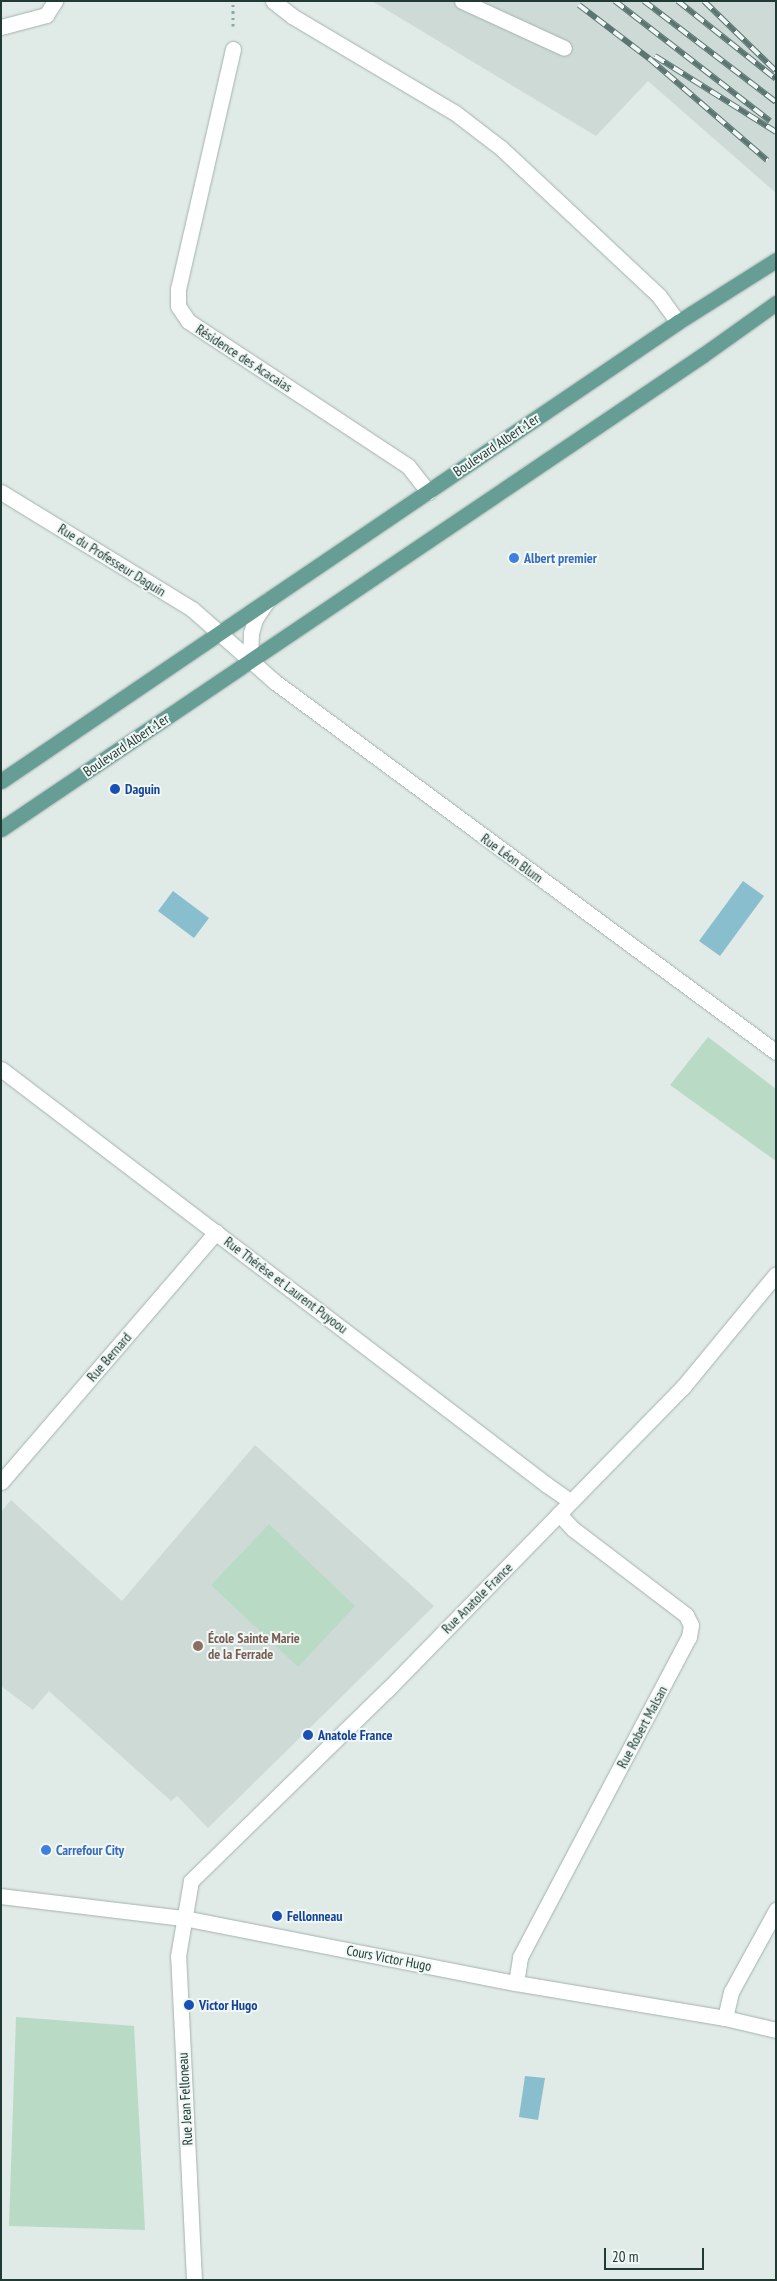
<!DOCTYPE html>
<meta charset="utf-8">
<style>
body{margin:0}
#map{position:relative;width:777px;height:2281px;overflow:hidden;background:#e0eae6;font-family:"PT Sans Narrow",sans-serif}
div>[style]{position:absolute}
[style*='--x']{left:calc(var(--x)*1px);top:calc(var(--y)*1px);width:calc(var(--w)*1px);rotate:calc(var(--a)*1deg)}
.built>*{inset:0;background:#cedad6}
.green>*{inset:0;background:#b9dbc5}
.water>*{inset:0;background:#89bece}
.path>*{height:3px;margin-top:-1.5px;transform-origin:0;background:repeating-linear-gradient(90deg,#81ada3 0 2.5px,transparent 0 6.5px)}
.roads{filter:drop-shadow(0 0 1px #a3b2ad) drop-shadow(0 0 1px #a3b2ad)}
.minor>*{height:15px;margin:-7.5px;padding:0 7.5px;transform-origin:7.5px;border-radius:7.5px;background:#fff}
.major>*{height:15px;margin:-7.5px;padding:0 7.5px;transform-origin:7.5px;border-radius:7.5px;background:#669e95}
.rail>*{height:5.5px;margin-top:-2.75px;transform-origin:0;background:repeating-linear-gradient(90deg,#f0f7f4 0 11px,#5b7671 0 22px);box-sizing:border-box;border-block:1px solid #5b7671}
.dots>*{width:14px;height:14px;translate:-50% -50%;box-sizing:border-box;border:2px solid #f0f7f4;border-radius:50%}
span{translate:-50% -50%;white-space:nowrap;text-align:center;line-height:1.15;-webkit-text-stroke:4px #f0f7f4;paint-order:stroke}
.street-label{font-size:14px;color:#213a35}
.shop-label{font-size:14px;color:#366cbe;font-weight:700}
.left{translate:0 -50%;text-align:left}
.transit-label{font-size:14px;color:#164399;font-weight:700}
.education-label{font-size:14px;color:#785e54;font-weight:700}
.frame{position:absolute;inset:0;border:2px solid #213a35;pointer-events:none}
.scale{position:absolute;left:604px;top:2248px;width:100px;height:22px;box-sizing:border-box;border:2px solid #213a35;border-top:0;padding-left:6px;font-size:15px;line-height:18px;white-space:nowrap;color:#213a35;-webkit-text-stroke:4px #f0f7f4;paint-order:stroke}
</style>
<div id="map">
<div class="built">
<i style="clip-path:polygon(372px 1px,776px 1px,776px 193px,648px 81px,596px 136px)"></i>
<i style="clip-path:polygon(255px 1445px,434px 1606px,208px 1828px,177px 1796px,171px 1801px,49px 1691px,33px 1710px,1px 1686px,1px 1512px,11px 1500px,122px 1601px)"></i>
</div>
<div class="green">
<i style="clip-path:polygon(708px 1037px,776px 1089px,776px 1161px,670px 1085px)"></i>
<i style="clip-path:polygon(269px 1524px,355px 1606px,298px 1667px,211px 1585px)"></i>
<i style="clip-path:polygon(16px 2017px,134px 2026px,145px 2230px,9px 2226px)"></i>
</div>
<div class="water">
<i style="clip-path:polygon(743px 881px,764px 896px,720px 956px,699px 941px)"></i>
<i style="clip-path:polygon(173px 891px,209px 918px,194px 938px,158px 911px)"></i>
<i style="clip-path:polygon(525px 2076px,545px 2078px,538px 2120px,519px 2117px)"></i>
</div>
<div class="path">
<i style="--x:233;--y:26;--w:25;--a:-90"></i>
</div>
<div class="roads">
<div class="minor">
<i style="--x:273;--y:1;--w:24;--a:38"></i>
<i style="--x:292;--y:16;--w:188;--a:30.7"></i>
<i style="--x:454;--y:112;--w:59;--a:37.5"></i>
<i style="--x:501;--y:148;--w:216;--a:43.1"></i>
<i style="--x:659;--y:296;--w:32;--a:54"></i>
<i style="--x:462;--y:1;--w:112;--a:24.7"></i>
<i style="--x:1;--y:27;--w:47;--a:-14.9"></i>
<i style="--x:46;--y:15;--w:17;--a:-57"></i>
<i style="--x:233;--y:49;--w:246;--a:102.9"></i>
<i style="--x:178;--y:289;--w:17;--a:90"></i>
<i style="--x:178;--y:306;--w:18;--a:56"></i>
<i style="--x:188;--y:321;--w:263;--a:33.4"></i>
<i style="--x:408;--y:466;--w:33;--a:52"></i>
<i style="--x:1;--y:492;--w:224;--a:31.5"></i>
<i style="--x:192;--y:609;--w:111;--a:41.3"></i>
<i style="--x:275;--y:682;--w:623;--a:36.45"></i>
<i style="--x:250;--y:661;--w:28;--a:-88"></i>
<i style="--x:251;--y:633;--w:15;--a:-74"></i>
<i style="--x:255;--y:619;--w:23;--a:-56"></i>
<i style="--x:1;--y:1069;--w:686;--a:37.3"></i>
<i style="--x:547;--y:1485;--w:28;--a:35"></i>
<i style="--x:1;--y:1482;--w:330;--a:-49.3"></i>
<i style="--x:1;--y:1896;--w:184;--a:6.9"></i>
<i style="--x:184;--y:1918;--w:338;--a:11.1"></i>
<i style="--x:516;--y:1983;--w:212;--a:9.5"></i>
<i style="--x:725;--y:2018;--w:52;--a:13.2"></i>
<i style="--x:516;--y:1983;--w:26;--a:-81"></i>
<i style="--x:520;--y:1957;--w:362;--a:-62.2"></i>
<i style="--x:689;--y:1637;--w:12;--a:-81"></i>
<i style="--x:691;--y:1625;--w:11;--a:-117"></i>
<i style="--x:686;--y:1615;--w:142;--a:-142.7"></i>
<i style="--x:573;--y:1529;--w:21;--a:-133"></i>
<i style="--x:725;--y:2018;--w:27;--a:-77"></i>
<i style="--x:731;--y:1992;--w:94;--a:-61.2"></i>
<i style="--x:194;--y:2280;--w:324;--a:-92.8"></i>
<i style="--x:178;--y:1956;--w:76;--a:-80.2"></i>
<i style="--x:191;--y:1881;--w:274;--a:-44.3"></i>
<i style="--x:387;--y:1690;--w:424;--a:-45.7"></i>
<i style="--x:683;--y:1387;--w:146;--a:-50.5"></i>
</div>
<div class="major">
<i style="--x:1;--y:781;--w:818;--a:-34.14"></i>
<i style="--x:678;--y:322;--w:116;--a:-32.3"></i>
<i style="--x:1;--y:829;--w:847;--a:-34.03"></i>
<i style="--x:703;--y:355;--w:90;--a:-35.5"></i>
</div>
</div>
<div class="rail">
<i style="--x:615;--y:1;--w:196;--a:37.7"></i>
<i style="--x:644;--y:1;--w:166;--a:37.4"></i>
<i style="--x:678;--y:1;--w:125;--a:38.5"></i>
<i style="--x:704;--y:1;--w:100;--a:44.2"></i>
<i style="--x:579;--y:5;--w:89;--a:37.3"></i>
<i style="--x:650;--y:59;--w:155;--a:40.8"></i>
<i style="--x:655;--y:56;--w:143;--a:32.1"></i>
</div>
<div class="dots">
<i style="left:514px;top:558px;background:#3f7fe0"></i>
<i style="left:115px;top:789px;background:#1a4fb4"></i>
<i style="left:198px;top:1646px;background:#8d6e63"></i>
<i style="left:308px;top:1735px;background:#1a4fb4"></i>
<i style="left:46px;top:1850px;background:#3f7fe0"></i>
<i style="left:277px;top:1916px;background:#1a4fb4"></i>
<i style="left:189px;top:2005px;background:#1a4fb4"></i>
</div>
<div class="street-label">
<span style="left:244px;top:358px;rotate:33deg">Résidence des Acacaias</span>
<span style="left:496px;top:445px;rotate:-34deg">Boulevard Albert 1er</span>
<span style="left:112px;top:560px;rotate:32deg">Rue du Professeur Daguin</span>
<span style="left:126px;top:745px;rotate:-34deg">Boulevard Albert 1er</span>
<span style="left:512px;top:858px;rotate:36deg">Rue Léon Blum</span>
<span style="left:286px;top:1285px;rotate:37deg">Rue Thérèse et Laurent Puyoou</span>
<span style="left:109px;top:1357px;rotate:-49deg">Rue Bernard</span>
<span style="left:477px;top:1598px;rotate:-45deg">Rue Anatole France</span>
<span style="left:642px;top:1727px;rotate:-62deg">Rue Robert Malsan</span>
<span style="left:389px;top:1958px;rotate:11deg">Cours Victor Hugo</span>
<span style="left:185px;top:2099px;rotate:-93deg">Rue Jean Felloneau</span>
</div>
<div class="shop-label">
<span class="left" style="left:524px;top:558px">Albert premier</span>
<span class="left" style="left:56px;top:1850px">Carrefour City</span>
</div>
<div class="transit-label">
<span class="left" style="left:125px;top:789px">Daguin</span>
<span class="left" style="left:318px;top:1735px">Anatole France</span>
<span class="left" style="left:287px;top:1916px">Fellonneau</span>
<span class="left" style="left:199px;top:2005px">Victor Hugo</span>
</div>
<div class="education-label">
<span class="left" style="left:208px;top:1646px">École Sainte Marie<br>de la Ferrade</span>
</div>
<div class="frame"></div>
<div class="scale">20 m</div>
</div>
